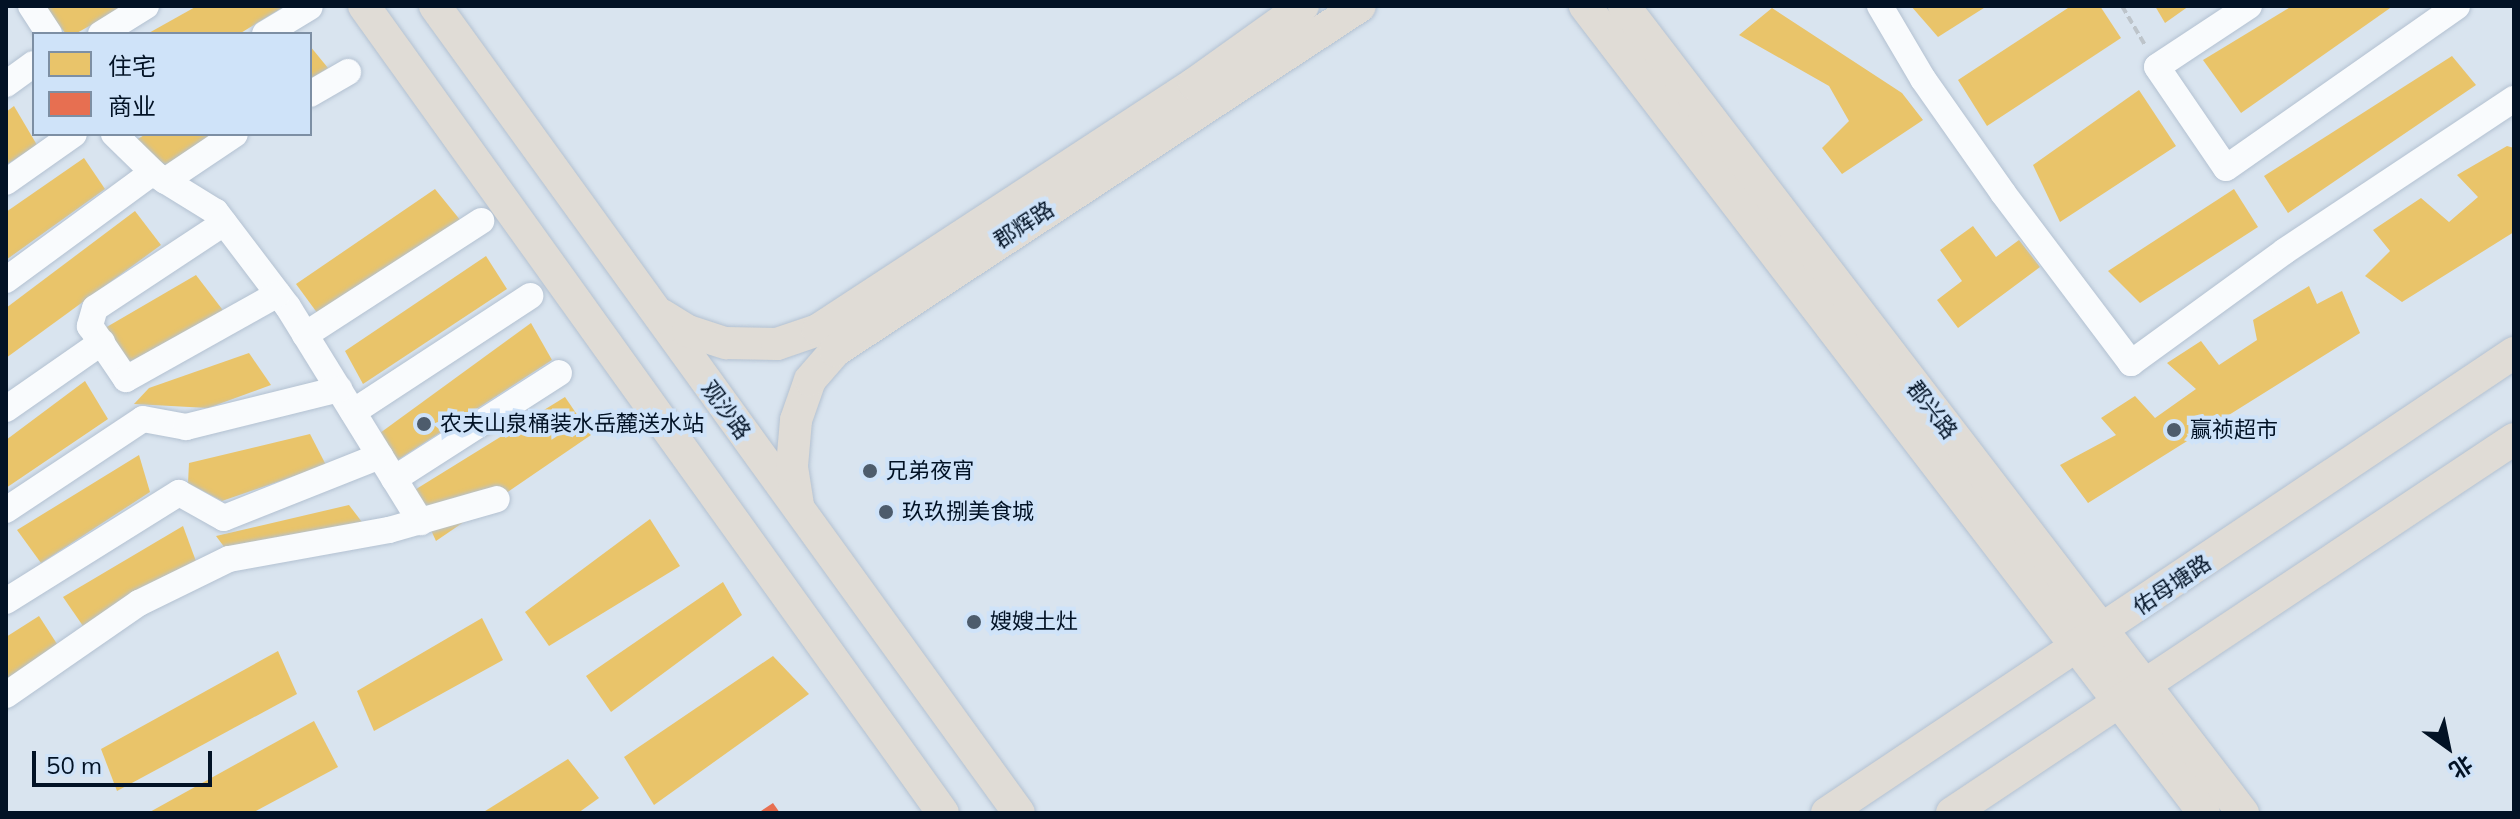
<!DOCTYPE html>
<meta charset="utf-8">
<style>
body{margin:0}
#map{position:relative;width:2520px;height:819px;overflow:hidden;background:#d9e4ef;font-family:Mulish,"Noto Sans SC",sans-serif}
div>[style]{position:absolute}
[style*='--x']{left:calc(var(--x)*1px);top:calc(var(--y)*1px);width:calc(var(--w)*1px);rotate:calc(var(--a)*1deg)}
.homes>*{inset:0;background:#e9c46a}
.shops>*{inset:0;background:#e76f51}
.path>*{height:4px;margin-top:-2px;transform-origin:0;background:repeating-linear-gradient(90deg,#bdc4ca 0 8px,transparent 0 12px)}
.roads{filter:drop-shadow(0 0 2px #b3c1d1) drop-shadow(0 0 2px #b3c1d1)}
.minor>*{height:26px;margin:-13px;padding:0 13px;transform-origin:13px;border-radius:13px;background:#f9fbfd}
.major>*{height:32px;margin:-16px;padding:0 16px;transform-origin:16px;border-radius:16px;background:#e0dcd6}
.dots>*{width:22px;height:22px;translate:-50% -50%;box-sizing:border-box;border:4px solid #cfe3f9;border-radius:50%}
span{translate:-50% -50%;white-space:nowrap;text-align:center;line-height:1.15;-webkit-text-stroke:8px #cfe3f9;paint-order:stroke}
.street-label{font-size:22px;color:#021225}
.poi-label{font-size:22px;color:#021225}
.left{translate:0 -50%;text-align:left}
.frame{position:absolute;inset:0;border:8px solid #021225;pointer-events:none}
.legend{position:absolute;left:32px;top:32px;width:280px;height:104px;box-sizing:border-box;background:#cfe3f9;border:2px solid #7d8fa4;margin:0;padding:10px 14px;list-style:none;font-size:24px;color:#021225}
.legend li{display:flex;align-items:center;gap:16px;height:40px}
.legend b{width:40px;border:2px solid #7d8fa4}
.north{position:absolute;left:2408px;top:707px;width:80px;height:80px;-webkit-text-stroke:6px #cfe3f9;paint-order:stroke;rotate:147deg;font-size:22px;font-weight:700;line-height:32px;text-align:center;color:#021225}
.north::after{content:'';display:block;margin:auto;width:28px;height:36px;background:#021225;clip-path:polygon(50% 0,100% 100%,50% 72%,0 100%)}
.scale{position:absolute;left:32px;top:751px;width:180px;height:36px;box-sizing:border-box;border:4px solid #021225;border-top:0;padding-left:10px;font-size:24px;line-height:28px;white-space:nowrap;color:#021225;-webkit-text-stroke:6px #cfe3f9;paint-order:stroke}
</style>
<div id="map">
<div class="homes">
<i style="clip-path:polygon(44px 6px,125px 6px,75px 34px,66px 34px)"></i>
<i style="clip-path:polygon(197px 6px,285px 6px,239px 34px,147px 34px)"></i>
<i style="clip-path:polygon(1911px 6px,1987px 6px,1938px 37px)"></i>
<i style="clip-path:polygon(2071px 6px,2100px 6px,2121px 38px,1987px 126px,1958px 80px)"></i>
<i style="clip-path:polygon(2155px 6px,2189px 6px,2165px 23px)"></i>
<i style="clip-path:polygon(2292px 6px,2393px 6px,2241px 113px,2203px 60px)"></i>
<i style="clip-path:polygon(1772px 8px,1902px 93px,1923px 120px,1842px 174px,1822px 148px,1849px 121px,1829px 86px,1739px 35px)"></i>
<i style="clip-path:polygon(310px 46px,328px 68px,310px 79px)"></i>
<i style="clip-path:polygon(2452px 56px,2476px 85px,2288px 213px,2264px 176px)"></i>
<i style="clip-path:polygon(2139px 90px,2176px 146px,2060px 222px,2033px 165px)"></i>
<i style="clip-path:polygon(14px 106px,37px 145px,6px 165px,6px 112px)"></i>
<i style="clip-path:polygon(146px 134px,217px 134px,165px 165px,136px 140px)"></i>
<i style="clip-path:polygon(2507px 146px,2514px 148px,2514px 232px,2402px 302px,2365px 276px,2390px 251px,2373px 230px,2421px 198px,2449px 222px,2478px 197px,2457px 175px)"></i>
<i style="clip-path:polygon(84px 158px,105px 189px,6px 260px,6px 212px)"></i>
<i style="clip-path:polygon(435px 189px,461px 221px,318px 314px,296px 284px)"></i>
<i style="clip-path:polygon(2234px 189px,2258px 227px,2140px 303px,2108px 271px)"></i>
<i style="clip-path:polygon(135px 211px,161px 245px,6px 358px,6px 308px)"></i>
<i style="clip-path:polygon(1973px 226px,1996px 257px,2019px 240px,2040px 267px,1958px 328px,1937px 300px,1962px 281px,1940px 250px)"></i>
<i style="clip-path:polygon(486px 256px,507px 289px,363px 384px,345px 351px)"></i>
<i style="clip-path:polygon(196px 275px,225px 313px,127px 363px,105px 328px)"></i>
<i style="clip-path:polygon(2309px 286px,2317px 304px,2342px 291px,2360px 333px,2088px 503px,2060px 465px,2116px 435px,2101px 418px,2135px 396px,2155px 418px,2196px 389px,2167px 363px,2201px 341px,2219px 365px,2257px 340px,2253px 320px)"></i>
<i style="clip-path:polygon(531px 323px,552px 360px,396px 461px,380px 433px)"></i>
<i style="clip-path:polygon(249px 353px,271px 385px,208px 408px,134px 404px,149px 388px)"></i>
<i style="clip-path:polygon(85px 381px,108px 419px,6px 488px,6px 440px)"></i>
<i style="clip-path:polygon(565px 397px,591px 435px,436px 541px,413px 491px)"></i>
<i style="clip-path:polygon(310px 434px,326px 465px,222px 501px,188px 483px,189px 463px)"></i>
<i style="clip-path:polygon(139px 455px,150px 492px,41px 563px,17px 530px)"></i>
<i style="clip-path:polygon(349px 505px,365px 526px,225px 548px,216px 536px)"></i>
<i style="clip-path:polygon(650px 519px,680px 566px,549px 646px,525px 612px)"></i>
<i style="clip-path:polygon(183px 526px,197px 564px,83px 626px,63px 597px)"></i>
<i style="clip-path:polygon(723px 582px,742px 615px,611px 712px,586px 676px)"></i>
<i style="clip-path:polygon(39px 616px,59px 647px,6px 681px,6px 637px)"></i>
<i style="clip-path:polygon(482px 618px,503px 660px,374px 731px,357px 691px)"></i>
<i style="clip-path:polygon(278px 651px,297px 694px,117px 791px,101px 749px)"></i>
<i style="clip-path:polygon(773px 656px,809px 694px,654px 805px,624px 757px)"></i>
<i style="clip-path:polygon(314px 721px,338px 767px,252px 813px,148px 813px)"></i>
<i style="clip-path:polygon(568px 759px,599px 798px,578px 813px,482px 813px)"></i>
</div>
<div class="shops">
<i style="clip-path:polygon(773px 803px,780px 813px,758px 813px)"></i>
</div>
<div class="path">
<i style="--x:2122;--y:6;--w:45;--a:59.5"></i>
</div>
<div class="roads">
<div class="minor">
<i style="--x:31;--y:6;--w:33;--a:57"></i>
<i style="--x:1880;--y:6;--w:85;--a:59.5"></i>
<i style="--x:1923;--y:79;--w:139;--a:54.9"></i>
<i style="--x:2003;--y:193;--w:213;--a:53"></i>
<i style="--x:2131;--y:363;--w:190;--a:-36"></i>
<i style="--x:2285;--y:251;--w:275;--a:-33.6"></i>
<i style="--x:2249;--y:6;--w:110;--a:146.5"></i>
<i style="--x:2157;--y:67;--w:122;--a:55.7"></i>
<i style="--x:2226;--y:168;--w:282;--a:-35"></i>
<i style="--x:101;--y:34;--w:53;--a:-31.9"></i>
<i style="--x:265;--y:34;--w:52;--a:-31"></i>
<i style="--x:6;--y:84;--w:34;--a:-36"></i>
<i style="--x:310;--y:94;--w:44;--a:-30.1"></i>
<i style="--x:114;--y:134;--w:59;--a:44.3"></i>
<i style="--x:156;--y:175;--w:70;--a:31.7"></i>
<i style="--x:216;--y:212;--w:119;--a:52.8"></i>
<i style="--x:288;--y:307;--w:253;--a:58.3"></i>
<i style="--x:165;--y:181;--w:84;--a:-33.9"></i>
<i style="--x:6;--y:182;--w:83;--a:-35.2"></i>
<i style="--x:224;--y:223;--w:154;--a:146.6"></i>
<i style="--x:95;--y:308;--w:19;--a:106"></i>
<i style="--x:90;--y:326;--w:64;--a:55.8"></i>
<i style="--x:126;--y:379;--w:174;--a:-29.2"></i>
<i style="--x:6;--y:280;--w:182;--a:-36.3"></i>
<i style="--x:305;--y:335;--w:210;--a:-32.9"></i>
<i style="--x:6;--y:409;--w:117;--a:-34.9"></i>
<i style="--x:353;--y:412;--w:212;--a:-33.2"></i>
<i style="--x:394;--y:479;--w:196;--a:-32.7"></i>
<i style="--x:6;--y:510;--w:164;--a:-33.6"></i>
<i style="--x:143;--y:419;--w:44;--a:10.5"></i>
<i style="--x:186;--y:427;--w:158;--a:-13.9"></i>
<i style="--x:6;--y:601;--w:204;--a:-32"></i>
<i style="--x:179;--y:493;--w:51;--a:29.1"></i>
<i style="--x:224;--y:518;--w:168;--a:-21.7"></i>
<i style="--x:6;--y:695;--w:162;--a:-34.7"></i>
<i style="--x:139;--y:603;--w:100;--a:-26.1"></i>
<i style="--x:229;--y:559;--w:163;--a:-10.3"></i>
<i style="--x:389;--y:530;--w:112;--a:-16"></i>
</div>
<div class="major">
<i style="--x:364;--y:6;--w:993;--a:54.34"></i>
<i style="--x:435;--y:6;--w:996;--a:54.11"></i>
<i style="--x:1585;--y:6;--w:1017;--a:52.51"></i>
<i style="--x:1624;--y:6;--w:1017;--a:52.51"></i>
<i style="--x:662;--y:315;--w:31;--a:32"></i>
<i style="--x:688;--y:331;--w:40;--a:18"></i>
<i style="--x:726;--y:343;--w:51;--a:1.1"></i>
<i style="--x:777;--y:344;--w:43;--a:-18.9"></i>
<i style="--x:818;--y:330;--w:449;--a:-33.2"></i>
<i style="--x:1194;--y:84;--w:134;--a:-35.6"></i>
<i style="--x:798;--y:505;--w:39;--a:-99"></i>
<i style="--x:792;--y:466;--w:46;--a:-85"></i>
<i style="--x:796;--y:420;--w:42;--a:-70.7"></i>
<i style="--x:810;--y:380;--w:38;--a:-49"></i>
<i style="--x:835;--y:351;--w:628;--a:-33.31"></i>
<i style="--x:1827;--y:813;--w:827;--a:-33.81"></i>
<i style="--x:1952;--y:813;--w:675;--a:-33.64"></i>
</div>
</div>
<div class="dots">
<i style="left:424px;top:424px;background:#4d5c6c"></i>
<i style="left:2174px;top:430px;background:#4d5c6c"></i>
<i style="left:870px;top:471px;background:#4d5c6c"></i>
<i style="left:886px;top:512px;background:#4d5c6c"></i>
<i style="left:974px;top:622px;background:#4d5c6c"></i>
</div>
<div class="street-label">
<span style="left:1024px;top:225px;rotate:-33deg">郡辉路</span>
<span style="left:726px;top:410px;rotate:54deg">观沙路</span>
<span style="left:1932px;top:410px;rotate:52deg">郡兴路</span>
<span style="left:2172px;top:585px;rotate:-34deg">佑母塘路</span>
</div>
<div class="poi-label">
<span class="left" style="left:440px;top:424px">农夫山泉桶装水岳麓送水站</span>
<span class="left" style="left:2190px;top:430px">赢祯超市</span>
<span class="left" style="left:886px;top:471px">兄弟夜宵</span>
<span class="left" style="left:902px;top:512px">玖玖捌美食城</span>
<span class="left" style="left:990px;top:622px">嫂嫂土灶</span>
</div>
<div class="frame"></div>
<ul class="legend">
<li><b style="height:22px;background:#e9c46a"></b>住宅</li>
<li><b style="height:22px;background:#e76f51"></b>商业</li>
</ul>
<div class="north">北</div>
<div class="scale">50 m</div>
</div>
